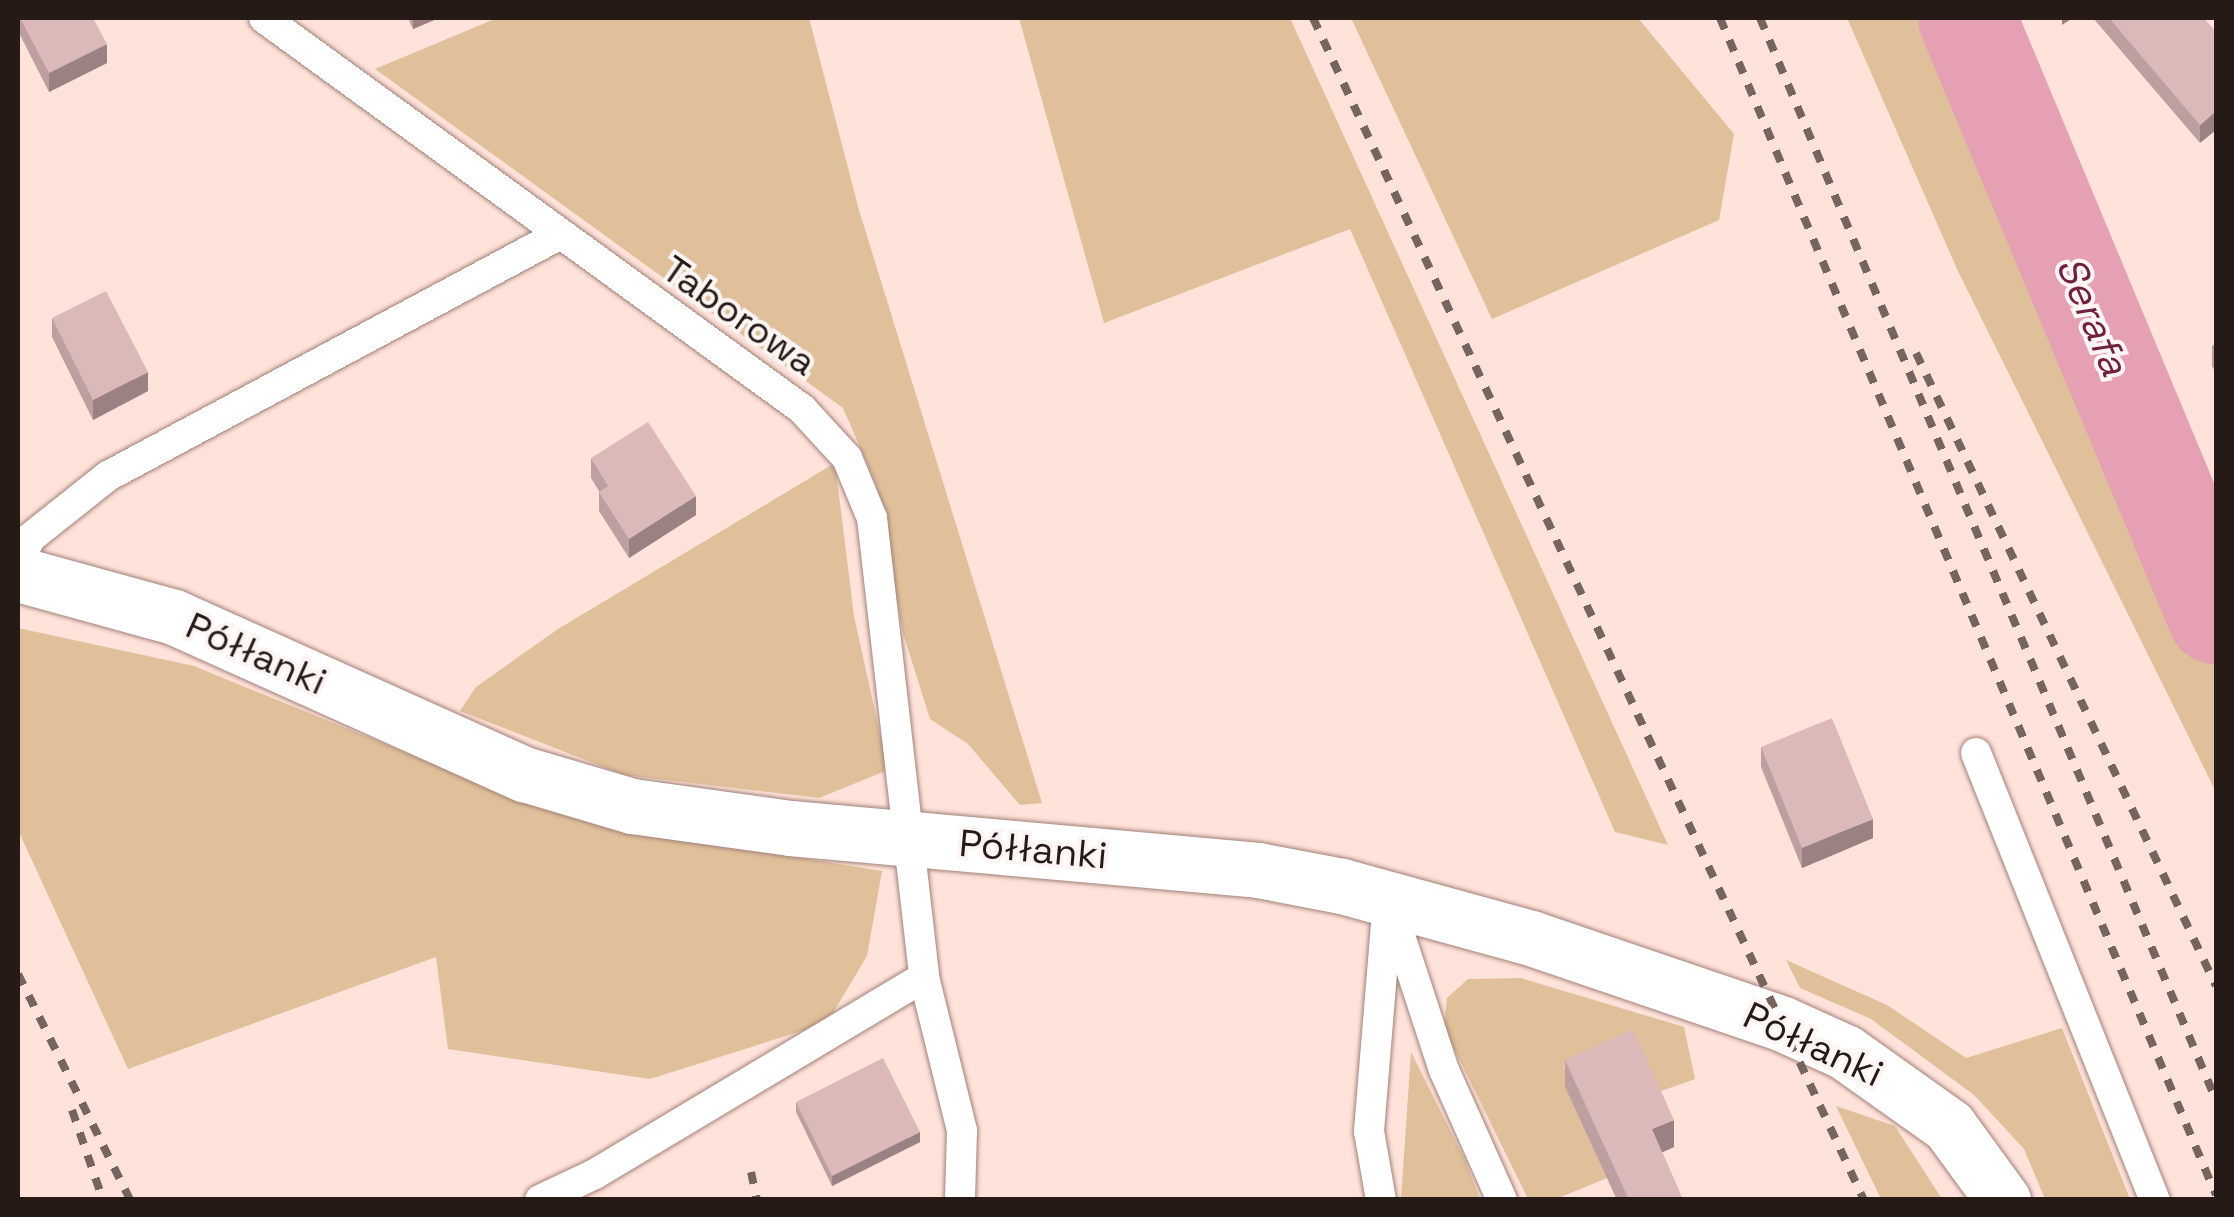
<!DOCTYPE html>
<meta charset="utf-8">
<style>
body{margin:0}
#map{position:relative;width:2234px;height:1217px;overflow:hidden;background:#ffe2da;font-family:"Space Grotesk",sans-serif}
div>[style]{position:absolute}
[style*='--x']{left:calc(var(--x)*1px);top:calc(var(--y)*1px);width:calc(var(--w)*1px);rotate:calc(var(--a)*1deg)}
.green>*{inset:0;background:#dfc09a}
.river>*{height:98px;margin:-49px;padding:0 49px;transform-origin:49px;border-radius:49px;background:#e5a0b4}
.roads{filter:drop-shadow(0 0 2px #a18178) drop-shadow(0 0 2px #a18178)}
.lane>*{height:30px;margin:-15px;padding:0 15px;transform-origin:15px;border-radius:15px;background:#fff}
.secondary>*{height:55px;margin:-27.5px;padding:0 27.5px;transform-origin:27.5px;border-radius:27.5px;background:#fff}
.rail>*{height:8px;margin-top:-4px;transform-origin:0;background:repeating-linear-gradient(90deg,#76645f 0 12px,transparent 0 24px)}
.wall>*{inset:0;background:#bd9f9f}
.shaded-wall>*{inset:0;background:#9a8282}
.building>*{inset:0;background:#dcb9b9}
span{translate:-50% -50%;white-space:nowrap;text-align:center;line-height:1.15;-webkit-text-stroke:8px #fcf5f3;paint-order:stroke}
.street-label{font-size:38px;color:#261a17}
.water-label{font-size:40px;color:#702141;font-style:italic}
.frame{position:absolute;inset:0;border:20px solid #261a17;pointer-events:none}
</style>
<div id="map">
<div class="green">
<i style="clip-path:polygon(497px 18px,809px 18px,859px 210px,1042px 803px,1020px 805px,968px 744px,930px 719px,903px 633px,877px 486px,843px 408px,375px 69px)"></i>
<i style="clip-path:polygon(1019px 18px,1290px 18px,1668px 845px,1615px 832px,1350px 229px,1104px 323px)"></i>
<i style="clip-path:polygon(1351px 18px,1638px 18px,1734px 134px,1719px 220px,1492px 319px)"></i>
<i style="clip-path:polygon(1847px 18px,1992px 18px,2216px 513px,2216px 792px,1957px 269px)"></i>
<i style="clip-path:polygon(835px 463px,854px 616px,888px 770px,819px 798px,624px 775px,460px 711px,476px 687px,558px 629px)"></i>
<i style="clip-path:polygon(18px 628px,194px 666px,509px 795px,672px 837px,882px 871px,867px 956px,827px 1023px,650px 1079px,448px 1049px,436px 957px,128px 1069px,18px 830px)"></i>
<i style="clip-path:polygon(1786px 960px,1887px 1005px,1966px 1058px,2062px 1028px,2130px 1199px,2045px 1199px,2024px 1149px,1974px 1095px,1871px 1019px,1800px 988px)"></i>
<i style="clip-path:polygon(1521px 978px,1684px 1027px,1695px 1079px,1650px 1095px,1597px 1052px,1564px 1067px,1572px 1084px,1566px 1088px,1607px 1178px,1556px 1199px,1528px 1199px,1444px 1028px,1447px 998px,1468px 979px)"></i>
<i style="clip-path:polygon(1411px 1052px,1465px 1160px,1480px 1199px,1401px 1199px)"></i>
<i style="clip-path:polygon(1836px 1106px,1895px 1126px,1942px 1199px,1881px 1199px)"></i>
</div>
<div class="river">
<i style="--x:1967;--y:18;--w:647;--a:67.36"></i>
</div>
<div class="roads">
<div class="lane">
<i style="--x:264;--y:18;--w:665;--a:36.01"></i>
<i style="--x:802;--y:409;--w:67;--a:47.4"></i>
<i style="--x:847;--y:458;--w:65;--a:67.4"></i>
<i style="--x:872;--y:518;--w:462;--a:83.5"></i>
<i style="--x:924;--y:977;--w:159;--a:76.1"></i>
<i style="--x:962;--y:1131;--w:69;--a:91.7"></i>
<i style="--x:18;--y:563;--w:28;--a:-64"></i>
<i style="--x:30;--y:538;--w:100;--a:-38.5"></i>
<i style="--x:108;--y:476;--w:509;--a:-28.13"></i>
<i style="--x:1976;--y:753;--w:482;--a:68.2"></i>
<i style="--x:1388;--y:899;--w:180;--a:71.9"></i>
<i style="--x:1444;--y:1070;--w:142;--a:66"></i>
<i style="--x:540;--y:1200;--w:61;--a:-25.3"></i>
<i style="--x:595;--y:1174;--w:383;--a:-30.9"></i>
<i style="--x:1381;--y:1200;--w:70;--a:-99.9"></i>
<i style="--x:1369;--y:1131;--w:221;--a:-85.3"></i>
</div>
<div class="secondary">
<i style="--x:18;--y:574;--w:162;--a:15.4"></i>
<i style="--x:174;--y:617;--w:384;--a:24.2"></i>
<i style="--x:524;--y:774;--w:113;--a:16.5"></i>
<i style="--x:632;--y:806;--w:160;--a:7.9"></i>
<i style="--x:790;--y:828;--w:470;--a:5.1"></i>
<i style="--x:1258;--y:870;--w:86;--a:10.8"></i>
<i style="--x:1342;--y:886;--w:196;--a:15.4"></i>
<i style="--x:1531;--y:938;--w:266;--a:18.8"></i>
<i style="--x:1783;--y:1024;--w:68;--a:24.3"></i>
<i style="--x:1845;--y:1052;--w:128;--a:35.4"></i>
<i style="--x:1949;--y:1126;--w:92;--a:53.9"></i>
</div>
</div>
<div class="rail">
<i style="--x:1313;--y:18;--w:1304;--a:65.01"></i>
<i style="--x:1720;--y:18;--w:1277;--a:67.15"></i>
<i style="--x:1760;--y:18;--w:1174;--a:67.15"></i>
<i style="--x:1916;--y:353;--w:700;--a:64.64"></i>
<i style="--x:18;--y:974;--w:252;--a:63.6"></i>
<i style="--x:72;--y:1110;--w:95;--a:71"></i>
<i style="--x:751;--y:1172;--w:29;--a:78"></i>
</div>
<div class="wall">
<i style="clip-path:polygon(18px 18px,93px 18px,107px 63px,49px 92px,18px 31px)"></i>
<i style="clip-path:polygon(408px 18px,439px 18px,413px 29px)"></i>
<i style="clip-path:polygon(2093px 18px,2204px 18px,2200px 143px)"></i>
<i style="clip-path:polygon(52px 318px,148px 391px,93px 420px,52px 337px)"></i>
<i style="clip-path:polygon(2216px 343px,2216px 373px,2212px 366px,2212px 346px)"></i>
<i style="clip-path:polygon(591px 458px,696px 515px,629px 558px,599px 511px,599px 491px,591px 478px)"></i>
<i style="clip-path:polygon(1761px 747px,1873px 838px,1802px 868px,1761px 767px)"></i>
<i style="clip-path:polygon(1565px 1060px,1674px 1147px,1662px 1152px,1683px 1200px,1617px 1200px,1565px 1087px)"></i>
<i style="clip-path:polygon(796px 1102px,920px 1142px,832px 1186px,796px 1112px)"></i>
</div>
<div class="shaded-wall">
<i style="clip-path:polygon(413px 18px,439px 18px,413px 29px)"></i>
<i style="clip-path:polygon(2062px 18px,2073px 18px,2062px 25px)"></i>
<i style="clip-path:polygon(107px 44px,107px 63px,49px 92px,49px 73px)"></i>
<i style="clip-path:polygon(2216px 111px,2216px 130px,2200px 143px,2200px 125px)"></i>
<i style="clip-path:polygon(148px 372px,148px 391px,93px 420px,93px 400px)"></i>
<i style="clip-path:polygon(696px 496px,696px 515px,629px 558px,629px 539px)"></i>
<i style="clip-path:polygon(1873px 819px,1873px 838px,1802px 868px,1802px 848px)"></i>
<i style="clip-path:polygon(1674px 1120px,1674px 1147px,1652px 1157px,1652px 1129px)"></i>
<i style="clip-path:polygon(920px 1132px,920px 1142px,832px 1186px,832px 1176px)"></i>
</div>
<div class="building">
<i style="clip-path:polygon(20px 18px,93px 18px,107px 44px,49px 73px)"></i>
<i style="clip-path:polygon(2109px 18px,2204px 18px,2216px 32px,2216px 111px,2200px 125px)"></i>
<i style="clip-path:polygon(106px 291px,148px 372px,93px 400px,52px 318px)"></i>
<i style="clip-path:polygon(648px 422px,696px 496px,629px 539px,599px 492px,608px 486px,591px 458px)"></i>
<i style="clip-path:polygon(1832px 718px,1873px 819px,1802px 848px,1761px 747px)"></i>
<i style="clip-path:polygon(1633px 1029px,1674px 1120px,1652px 1129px,1683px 1200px,1629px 1200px,1565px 1060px)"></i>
<i style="clip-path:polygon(883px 1058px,920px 1132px,832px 1176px,796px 1102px)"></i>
</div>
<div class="street-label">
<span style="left:739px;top:316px;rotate:35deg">Taborowa</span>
<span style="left:256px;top:654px;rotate:24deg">Półłanki</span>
<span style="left:1033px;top:850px;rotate:5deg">Półłanki</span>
<span style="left:1813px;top:1045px;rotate:25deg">Półłanki</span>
</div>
<div class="water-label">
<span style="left:2092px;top:316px;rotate:67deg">Serafa</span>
</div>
<div class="frame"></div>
</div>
